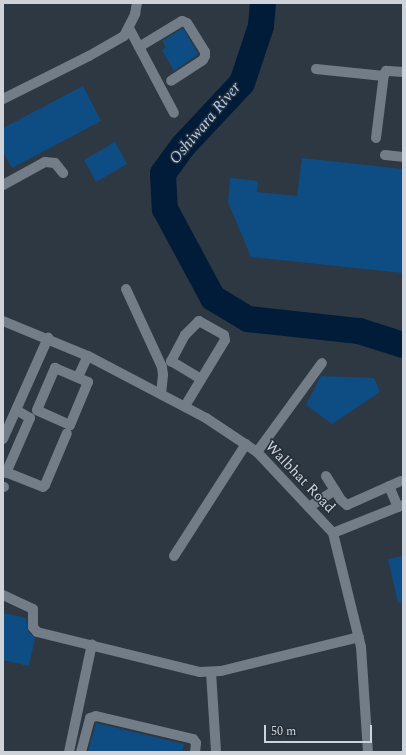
<!DOCTYPE html>
<style>
body{margin:0}
#map{position:relative;width:406px;height:755px;overflow:hidden;background:#2e3842;font-family:Spectral,serif}
div>[style]{position:absolute}
[style*='--x']{left:calc(var(--x)*1px);top:calc(var(--y)*1px);width:calc(var(--w)*1px);rotate:calc(var(--a)*1deg)}
.river>*{height:26px;margin:-13px;padding:0 13px;transform-origin:13px;border-radius:13px;background:#001c38}
.building>*{inset:0;background:#0d4d83}
.minor>*{height:10px;margin:-5px;padding:0 5px;transform-origin:5px;border-radius:5px;background:#727d88}
span{translate:-50% -50%;white-space:nowrap;text-align:center;line-height:1.15;-webkit-text-stroke:3px #252e38;paint-order:stroke}
.street-label{font-size:15px;color:#cdd3d9}
.water-label{font-size:16px;color:#b0ceee;font-style:italic}
.frame{position:absolute;inset:0;border:4px solid #cdd3d9;pointer-events:none}
.scale{position:absolute;left:264px;top:725px;width:108px;height:18px;box-sizing:border-box;border:2px solid #cdd3d9;border-top:0;padding-left:5px;font-size:12px;line-height:14px;white-space:nowrap;color:#cdd3d9;-webkit-text-stroke:3px #252e38;paint-order:stroke}
</style>
<div id="map">
<div class="river">
<i style="--x:263;--y:3;--w:23;--a:95"></i>
<i style="--x:261;--y:26;--w:60;--a:108.4"></i>
<i style="--x:242;--y:83;--w:86;--a:133.1"></i>
<i style="--x:183;--y:146;--w:34;--a:126"></i>
<i style="--x:163;--y:174;--w:35;--a:87"></i>
<i style="--x:165;--y:209;--w:101;--a:61.7"></i>
<i style="--x:213;--y:298;--w:41;--a:31"></i>
<i style="--x:248;--y:319;--w:112;--a:6.2"></i>
<i style="--x:359;--y:331;--w:46;--a:17.7"></i>
</div>
<div class="building">
<i style="clip-path:polygon(183px 28px,198px 54px,174px 71px,162px 50px,166px 47px,162px 41px)"></i>
<i style="clip-path:polygon(83px 86px,101px 121px,12px 168px,3px 152px,3px 128px)"></i>
<i style="clip-path:polygon(115px 142px,127px 164px,96px 182px,84px 160px)"></i>
<i style="clip-path:polygon(302px 158px,403px 169px,403px 273px,251px 257px,228px 202px,230px 178px,258px 181px,257px 192px,297px 196px)"></i>
<i style="clip-path:polygon(321px 376px,374px 378px,380px 392px,332px 424px,306px 405px)"></i>
<i style="clip-path:polygon(403px 556px,403px 602px,398px 603px,388px 559px)"></i>
<i style="clip-path:polygon(3px 613px,26px 618px,28px 631px,35px 638px,29px 666px,3px 660px)"></i>
<i style="clip-path:polygon(96px 723px,184px 744px,182px 752px,88px 752px)"></i>
</div>
<div class="minor">
<i style="--x:129;--y:28;--w:96;--a:62.1"></i>
<i style="--x:139;--y:47;--w:50;--a:-31.2"></i>
<i style="--x:182;--y:21;--w:5;--a:22"></i>
<i style="--x:187;--y:23;--w:34;--a:58"></i>
<i style="--x:205;--y:52;--w:4;--a:90"></i>
<i style="--x:205;--y:56;--w:4;--a:117"></i>
<i style="--x:203;--y:60;--w:38;--a:147"></i>
<i style="--x:316;--y:69;--w:68;--a:5.9"></i>
<i style="--x:3;--y:99;--w:96;--a:-26.6"></i>
<i style="--x:89;--y:56;--w:40;--a:-29.7"></i>
<i style="--x:124;--y:36;--w:25;--a:-63"></i>
<i style="--x:135;--y:14;--w:11;--a:-80"></i>
<i style="--x:376;--y:138;--w:64;--a:-82.9"></i>
<i style="--x:384;--y:74;--w:4;--a:-56"></i>
<i style="--x:386;--y:71;--w:3;--a:0"></i>
<i style="--x:389;--y:71;--w:14;--a:4"></i>
<i style="--x:385;--y:155;--w:18;--a:6"></i>
<i style="--x:3;--y:185;--w:48;--a:-28.7"></i>
<i style="--x:45;--y:162;--w:10;--a:6"></i>
<i style="--x:55;--y:163;--w:13;--a:51"></i>
<i style="--x:126;--y:289;--w:86;--a:65.2"></i>
<i style="--x:162;--y:367;--w:8;--a:83"></i>
<i style="--x:163;--y:375;--w:18;--a:96"></i>
<i style="--x:3;--y:321;--w:92;--a:22.4"></i>
<i style="--x:88;--y:356;--w:133;--a:27.7"></i>
<i style="--x:206;--y:418;--w:61;--a:33.7"></i>
<i style="--x:257;--y:452;--w:111;--a:46.8"></i>
<i style="--x:333;--y:533;--w:117;--a:76.2"></i>
<i style="--x:361;--y:647;--w:105;--a:86.2"></i>
<i style="--x:55;--y:368;--w:36;--a:23"></i>
<i style="--x:88;--y:382;--w:47;--a:112.7"></i>
<i style="--x:70;--y:425;--w:36;--a:-156"></i>
<i style="--x:37;--y:410;--w:46;--a:-66.8"></i>
<i style="--x:78;--y:377;--w:23;--a:-65"></i>
<i style="--x:185;--y:406;--w:77;--a:-58.8"></i>
<i style="--x:225;--y:340;--w:5;--a:-101"></i>
<i style="--x:224;--y:335;--w:29;--a:-151"></i>
<i style="--x:199;--y:321;--w:20;--a:135"></i>
<i style="--x:185;--y:335;--w:30;--a:118"></i>
<i style="--x:171;--y:361;--w:35;--a:31"></i>
<i style="--x:3;--y:439;--w:111;--a:-66"></i>
<i style="--x:257;--y:452;--w:110;--a:-53.9"></i>
<i style="--x:3;--y:471;--w:43;--a:21.8"></i>
<i style="--x:43;--y:487;--w:3;--a:-45"></i>
<i style="--x:45;--y:485;--w:56;--a:-67.1"></i>
<i style="--x:6;--y:473;--w:60;--a:-66.4"></i>
<i style="--x:30;--y:418;--w:16;--a:-150"></i>
<i style="--x:326;--y:476;--w:28;--a:58"></i>
<i style="--x:341;--y:500;--w:8;--a:40"></i>
<i style="--x:347;--y:505;--w:59;--a:-24"></i>
<i style="--x:389;--y:486;--w:23;--a:67"></i>
<i style="--x:3;--y:487;--w:1;--a:0"></i>
<i style="--x:309;--y:507;--w:31;--a:-33"></i>
<i style="--x:333;--y:533;--w:75;--a:-21.8"></i>
<i style="--x:174;--y:556;--w:133;--a:-57.3"></i>
<i style="--x:3;--y:595;--w:33;--a:25"></i>
<i style="--x:33;--y:609;--w:18;--a:90"></i>
<i style="--x:33;--y:627;--w:6;--a:51"></i>
<i style="--x:37;--y:632;--w:168;--a:13.8"></i>
<i style="--x:200;--y:672;--w:21;--a:-3"></i>
<i style="--x:221;--y:671;--w:142;--a:-13.8"></i>
<i style="--x:211;--y:672;--w:80;--a:86.4"></i>
<i style="--x:69;--y:752;--w:110;--a:-78"></i>
<i style="--x:81;--y:752;--w:35;--a:-75"></i>
<i style="--x:90;--y:718;--w:6;--a:-18"></i>
<i style="--x:96;--y:716;--w:100;--a:13.3"></i>
<i style="--x:193;--y:739;--w:5;--a:53"></i>
<i style="--x:196;--y:743;--w:9;--a:96"></i>
</div>
<div class="street-label">
<span style="left:300px;top:477px;rotate:46deg">Walbhat Road</span>
</div>
<div class="water-label">
<span style="left:205px;top:123px;rotate:-50deg">Oshiwara River</span>
</div>
<div class="frame"></div>
<div class="scale">50 m</div>
</div>
